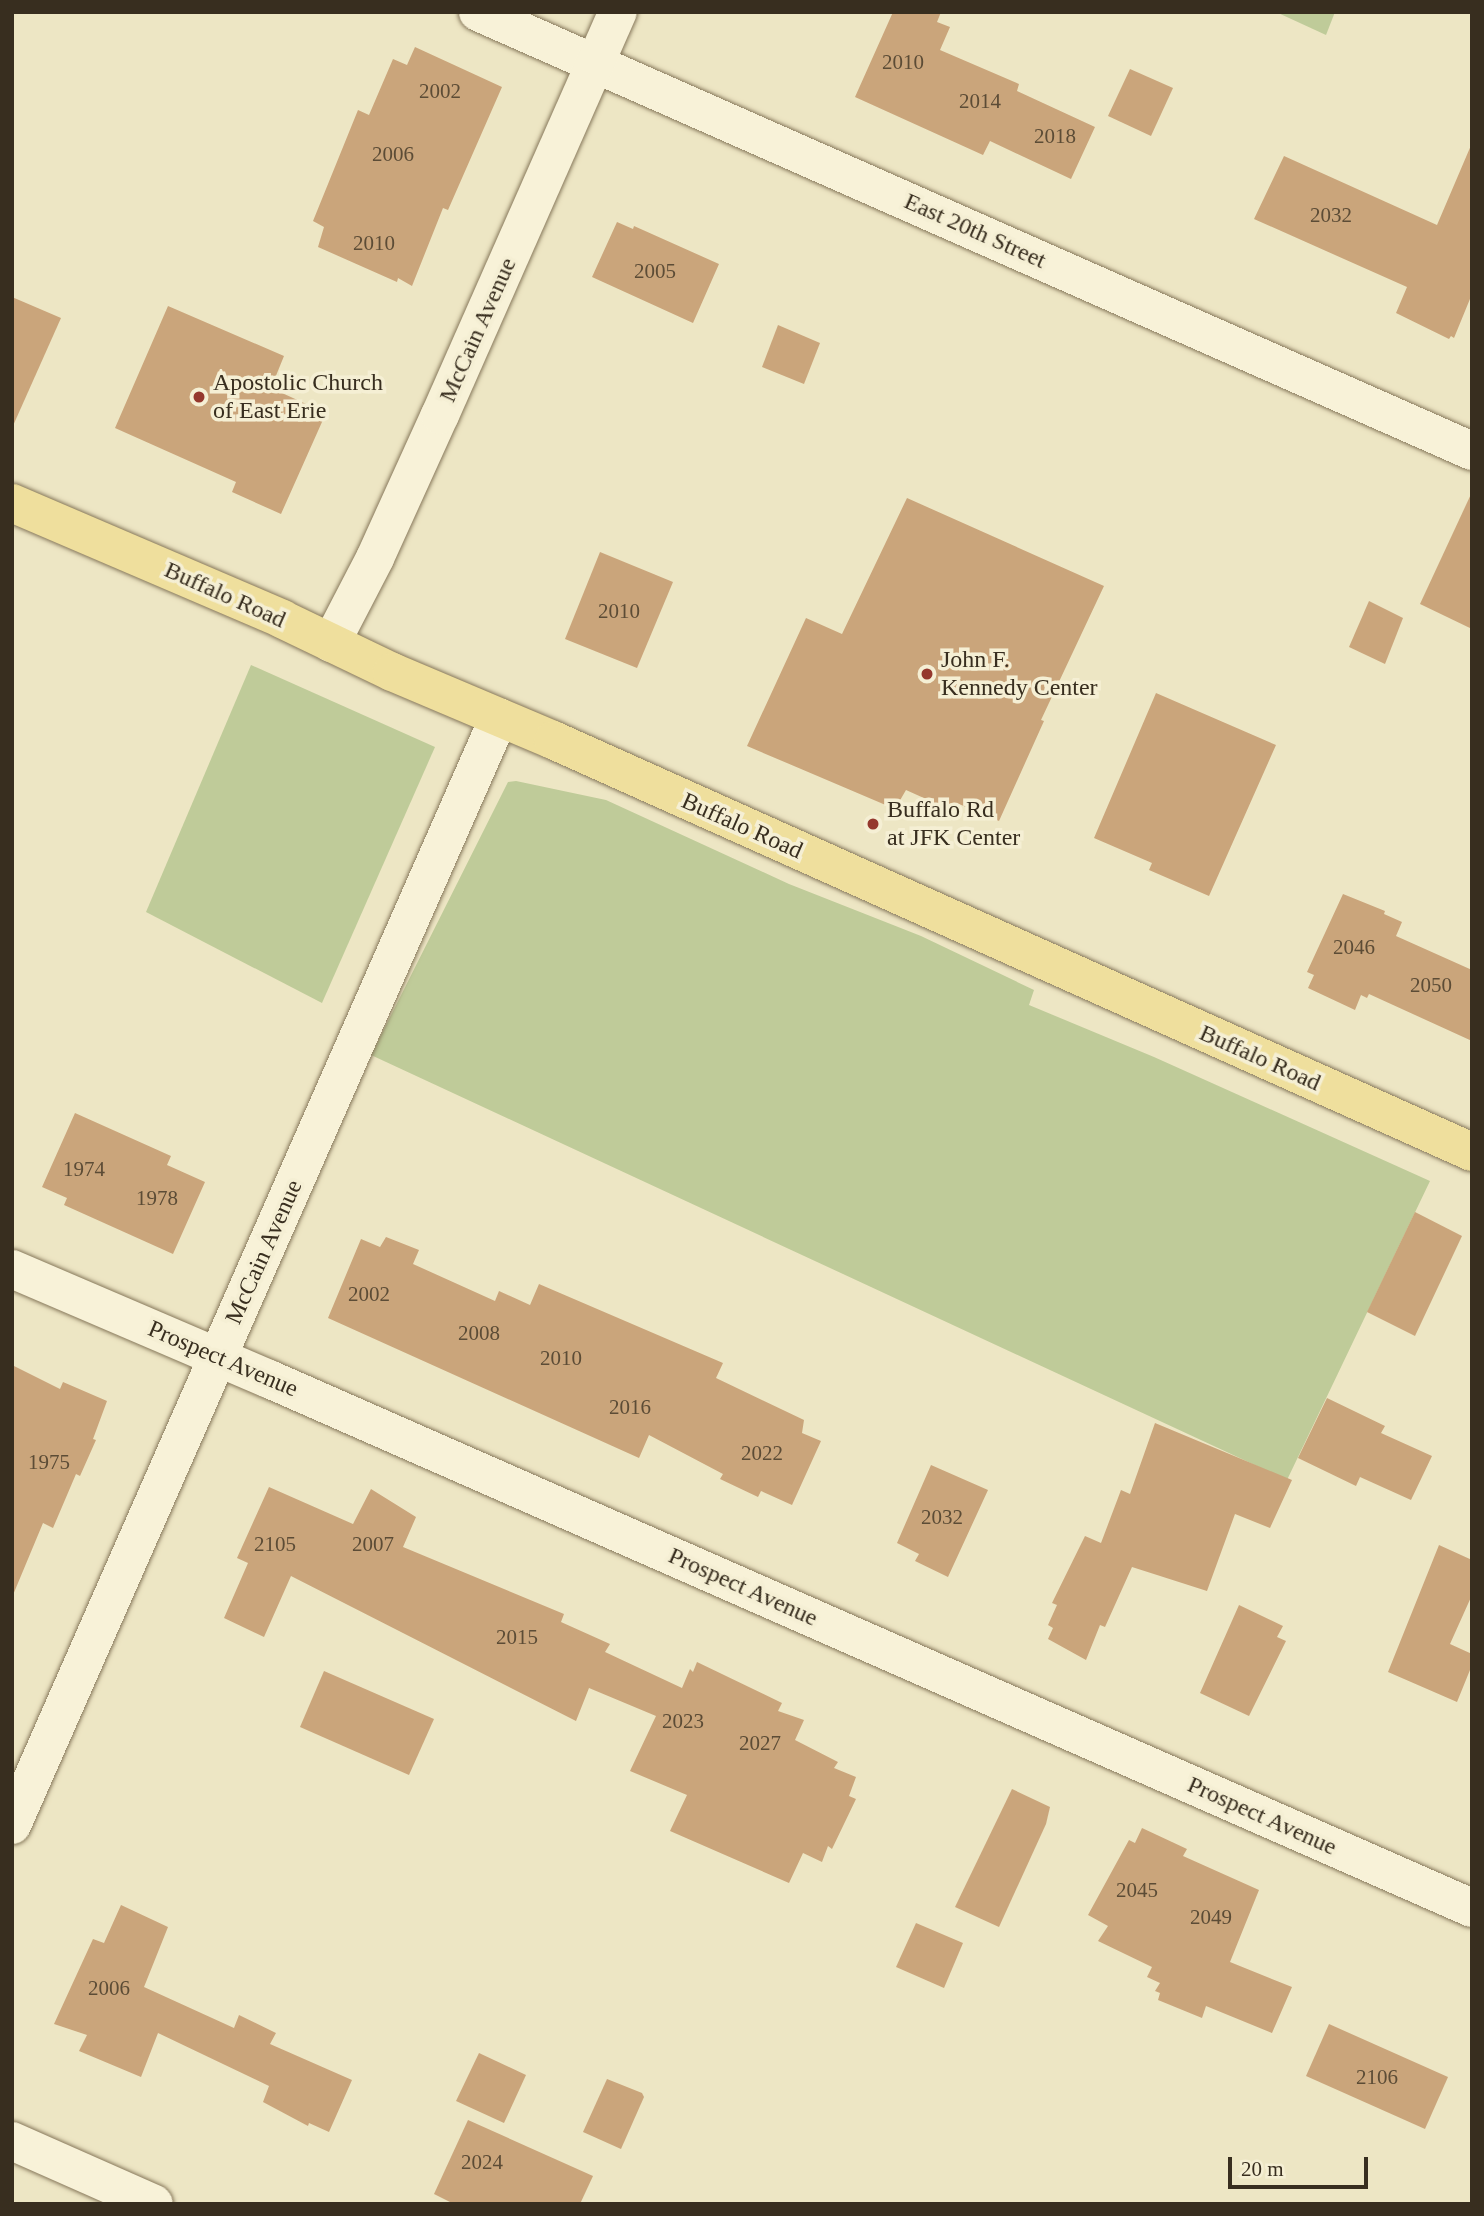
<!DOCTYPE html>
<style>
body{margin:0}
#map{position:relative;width:1484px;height:2216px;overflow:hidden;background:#ede6c4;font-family:Georgia,serif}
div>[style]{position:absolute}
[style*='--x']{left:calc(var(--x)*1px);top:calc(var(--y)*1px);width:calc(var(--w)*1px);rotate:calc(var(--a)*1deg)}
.green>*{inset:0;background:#bfcb99}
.building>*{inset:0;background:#caa57b}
.roads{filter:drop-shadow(0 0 2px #87785b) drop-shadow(0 0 2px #87785b)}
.minor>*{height:38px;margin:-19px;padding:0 19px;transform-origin:19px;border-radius:19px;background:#f8f2d8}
.major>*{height:38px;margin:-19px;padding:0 19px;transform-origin:19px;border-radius:19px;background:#efdf9d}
.dots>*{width:19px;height:19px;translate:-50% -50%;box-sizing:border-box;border:4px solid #f5efd4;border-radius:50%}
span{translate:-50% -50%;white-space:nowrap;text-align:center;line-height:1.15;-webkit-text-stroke:7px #f5efd4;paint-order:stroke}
.number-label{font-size:21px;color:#5c4c36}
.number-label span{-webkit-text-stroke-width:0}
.street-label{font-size:24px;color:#382e1f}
.poi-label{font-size:24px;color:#382e1f}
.left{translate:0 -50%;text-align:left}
.frame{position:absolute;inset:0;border:14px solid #382e1f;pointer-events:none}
.scale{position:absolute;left:1228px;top:2157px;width:140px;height:32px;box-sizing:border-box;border:4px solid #382e1f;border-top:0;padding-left:9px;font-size:21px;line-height:24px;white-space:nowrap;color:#382e1f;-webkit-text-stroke:5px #f5efd4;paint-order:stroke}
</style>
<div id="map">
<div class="green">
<i style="clip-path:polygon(1276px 12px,1335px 12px,1326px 35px)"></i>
<i style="clip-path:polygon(251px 665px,435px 747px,322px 1003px,146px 912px)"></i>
<i style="clip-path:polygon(516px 781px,606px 800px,789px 884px,921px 936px,1034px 990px,1029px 1005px,1154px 1057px,1430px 1181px,1287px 1480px,371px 1055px,508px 782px)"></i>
</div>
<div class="building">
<i style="clip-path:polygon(893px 12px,941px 12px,937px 22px,950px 27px,940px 50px,1019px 84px,1017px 91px,1095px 127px,1071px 179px,990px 141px,983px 155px,855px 97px)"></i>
<i style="clip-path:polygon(415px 47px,502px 87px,448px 210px,443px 208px,412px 286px,398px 278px,397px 282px,318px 247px,324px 227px,313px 221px,358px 110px,369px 115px,393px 59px,407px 65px)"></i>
<i style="clip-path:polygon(1130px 69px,1173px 88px,1151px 136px,1108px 116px)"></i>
<i style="clip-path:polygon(1472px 143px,1472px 294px,1454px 338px,1451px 336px,1449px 339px,1396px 313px,1407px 287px,1254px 219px,1284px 156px,1437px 225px)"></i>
<i style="clip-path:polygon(617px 222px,633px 229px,634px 226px,719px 264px,693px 323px,592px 277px)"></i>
<i style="clip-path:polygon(12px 297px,61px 318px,12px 428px)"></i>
<i style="clip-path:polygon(168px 306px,284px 356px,271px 388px,326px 413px,281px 514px,232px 492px,236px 482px,115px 428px)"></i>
<i style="clip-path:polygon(778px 325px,820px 343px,804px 384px,762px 367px)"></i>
<i style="clip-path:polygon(1472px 492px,1472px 629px,1420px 604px)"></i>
<i style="clip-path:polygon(907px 498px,1104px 586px,1041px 720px,1044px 721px,999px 821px,959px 804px,955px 812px,906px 790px,895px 809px,747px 746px,806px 618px,842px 634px)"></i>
<i style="clip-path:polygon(600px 552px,673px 582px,637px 668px,565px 639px)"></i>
<i style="clip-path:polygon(1369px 601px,1403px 618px,1385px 664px,1349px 647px)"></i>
<i style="clip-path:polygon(1156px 693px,1276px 745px,1209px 896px,1149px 870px,1152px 863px,1094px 838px)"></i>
<i style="clip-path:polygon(1343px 894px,1385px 911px,1384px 914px,1402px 922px,1396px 936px,1472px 970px,1472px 1041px,1369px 994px,1367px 998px,1361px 995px,1355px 1010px,1308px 988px,1314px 975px,1307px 972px)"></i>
<i style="clip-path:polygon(75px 1113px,171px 1156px,167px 1165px,205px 1182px,173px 1254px,64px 1205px,67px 1198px,42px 1187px)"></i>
<i style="clip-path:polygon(1415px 1212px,1462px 1236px,1415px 1336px,1367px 1312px)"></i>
<i style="clip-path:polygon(386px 1237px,419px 1250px,413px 1264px,495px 1301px,499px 1291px,530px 1305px,539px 1284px,723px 1363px,716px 1378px,804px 1420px,802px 1433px,821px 1441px,792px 1505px,761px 1491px,758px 1497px,720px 1479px,723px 1474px,649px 1435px,639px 1458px,328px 1318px,361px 1239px,380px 1247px)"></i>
<i style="clip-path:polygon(12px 1365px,60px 1389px,63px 1382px,107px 1401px,93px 1439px,96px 1440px,80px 1476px,76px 1474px,53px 1528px,43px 1523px,13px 1595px)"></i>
<i style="clip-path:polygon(1327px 1398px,1385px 1426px,1381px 1433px,1432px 1456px,1411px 1500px,1360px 1477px,1356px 1486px,1298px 1458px)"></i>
<i style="clip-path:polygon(1155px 1423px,1292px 1480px,1270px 1528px,1235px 1514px,1207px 1591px,1132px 1567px,1105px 1627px,1100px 1625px,1086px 1660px,1048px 1639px,1053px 1628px,1048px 1625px,1057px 1605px,1052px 1603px,1085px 1536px,1101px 1543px,1121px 1490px,1130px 1494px)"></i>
<i style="clip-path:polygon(931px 1465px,988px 1490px,948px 1577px,915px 1561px,919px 1554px,897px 1543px)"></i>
<i style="clip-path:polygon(269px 1487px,353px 1524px,371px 1489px,416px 1517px,403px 1547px,564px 1614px,561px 1622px,610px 1644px,605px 1652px,682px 1688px,690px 1669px,693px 1672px,697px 1662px,782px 1703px,778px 1711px,804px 1720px,795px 1740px,838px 1762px,834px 1768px,856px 1777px,849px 1796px,856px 1799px,832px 1849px,828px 1846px,822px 1862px,803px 1853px,789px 1883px,670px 1831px,687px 1795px,630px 1771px,656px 1716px,589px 1688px,576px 1721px,291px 1576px,264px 1637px,224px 1618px,248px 1563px,237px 1558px)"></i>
<i style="clip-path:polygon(1439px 1545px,1472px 1560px,1472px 1595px,1450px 1644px,1472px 1654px,1472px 1665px,1457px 1702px,1388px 1672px)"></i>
<i style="clip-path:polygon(1239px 1605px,1283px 1626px,1277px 1637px,1286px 1641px,1249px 1716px,1200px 1693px)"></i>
<i style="clip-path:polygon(324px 1671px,434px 1719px,409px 1775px,300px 1727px)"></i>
<i style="clip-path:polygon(1012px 1789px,1050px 1807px,1046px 1824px,999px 1927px,955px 1907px)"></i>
<i style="clip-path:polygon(1142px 1828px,1187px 1849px,1183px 1856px,1259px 1890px,1230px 1962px,1292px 1987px,1272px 2033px,1206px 2006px,1202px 2018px,1158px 2000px,1160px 1993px,1155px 1991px,1160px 1983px,1147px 1977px,1152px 1967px,1098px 1941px,1108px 1926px,1088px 1915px,1129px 1840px,1135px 1843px)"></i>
<i style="clip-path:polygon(121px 1905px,168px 1927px,144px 1987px,234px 2028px,239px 2015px,276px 2033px,270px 2044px,352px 2080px,329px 2132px,309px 2123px,308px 2126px,263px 2102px,269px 2086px,158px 2033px,141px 2077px,79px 2051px,87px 2035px,54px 2024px,93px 1939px,104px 1943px)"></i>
<i style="clip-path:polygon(916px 1923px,963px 1943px,944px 1988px,896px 1967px)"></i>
<i style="clip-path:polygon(1329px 2024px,1448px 2077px,1425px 2129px,1306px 2076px)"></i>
<i style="clip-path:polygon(479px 2053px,526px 2075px,504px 2123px,456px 2101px)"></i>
<i style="clip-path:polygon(607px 2079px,642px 2093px,644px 2097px,621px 2149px,583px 2132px)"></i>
<i style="clip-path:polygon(468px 2120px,593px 2176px,580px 2204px,454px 2204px,434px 2194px)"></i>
</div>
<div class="roads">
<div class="minor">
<i style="--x:478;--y:12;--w:1087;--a:23.83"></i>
<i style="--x:331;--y:643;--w:96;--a:-62.6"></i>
<i style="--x:375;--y:558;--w:157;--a:-65.6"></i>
<i style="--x:440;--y:415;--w:441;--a:-66.2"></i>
<i style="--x:12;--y:1269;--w:280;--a:23.2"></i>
<i style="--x:269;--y:1379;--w:1314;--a:23.74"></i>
<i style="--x:12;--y:1825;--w:1210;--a:-66.27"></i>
<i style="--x:12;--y:2141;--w:155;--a:23.9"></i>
</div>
<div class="major">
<i style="--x:12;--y:503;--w:294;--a:23.2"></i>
<i style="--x:282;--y:619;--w:122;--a:25.7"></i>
<i style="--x:392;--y:672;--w:175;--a:22.9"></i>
<i style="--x:553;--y:740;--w:1007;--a:24.15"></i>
</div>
</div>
<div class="dots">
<i style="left:199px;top:397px;background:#95382d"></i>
<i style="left:927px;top:674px;background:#95382d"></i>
<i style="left:873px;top:824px;background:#95382d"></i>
</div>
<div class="number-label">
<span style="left:903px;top:62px">2010</span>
<span style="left:440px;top:91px">2002</span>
<span style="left:980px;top:101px">2014</span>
<span style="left:1055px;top:136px">2018</span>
<span style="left:393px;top:154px">2006</span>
<span style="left:1331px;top:215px">2032</span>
<span style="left:374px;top:243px">2010</span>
<span style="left:655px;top:271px">2005</span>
<span style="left:619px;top:611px">2010</span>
<span style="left:1354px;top:947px">2046</span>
<span style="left:1431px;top:985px">2050</span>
<span style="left:84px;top:1169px">1974</span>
<span style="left:157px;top:1198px">1978</span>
<span style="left:369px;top:1294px">2002</span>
<span style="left:479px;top:1333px">2008</span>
<span style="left:561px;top:1358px">2010</span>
<span style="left:630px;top:1407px">2016</span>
<span style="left:762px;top:1453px">2022</span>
<span style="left:49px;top:1462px">1975</span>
<span style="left:942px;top:1517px">2032</span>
<span style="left:275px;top:1544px">2105</span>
<span style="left:373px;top:1544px">2007</span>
<span style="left:517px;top:1637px">2015</span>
<span style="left:683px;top:1721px">2023</span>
<span style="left:760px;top:1743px">2027</span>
<span style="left:1137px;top:1890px">2045</span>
<span style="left:1211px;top:1917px">2049</span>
<span style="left:109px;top:1988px">2006</span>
<span style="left:1377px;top:2077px">2106</span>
<span style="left:482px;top:2162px">2024</span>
</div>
<div class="street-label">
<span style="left:975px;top:231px;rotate:24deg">East 20th Street</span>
<span style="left:478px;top:330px;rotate:-66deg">McCain Avenue</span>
<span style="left:225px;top:595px;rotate:24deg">Buffalo Road</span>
<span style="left:742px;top:826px;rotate:24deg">Buffalo Road</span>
<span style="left:1260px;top:1058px;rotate:24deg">Buffalo Road</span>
<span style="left:264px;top:1252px;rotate:-66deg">McCain Avenue</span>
<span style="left:223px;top:1359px;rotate:23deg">Prospect Avenue</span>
<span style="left:743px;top:1587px;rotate:24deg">Prospect Avenue</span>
<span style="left:1262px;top:1816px;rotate:24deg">Prospect Avenue</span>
</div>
<div class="poi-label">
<span class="left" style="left:213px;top:397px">Apostolic Church<br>of East Erie</span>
<span class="left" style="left:941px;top:674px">John F.<br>Kennedy Center</span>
<span class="left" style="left:887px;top:824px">Buffalo Rd<br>at JFK Center</span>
</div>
<div class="frame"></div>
<div class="scale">20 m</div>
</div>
